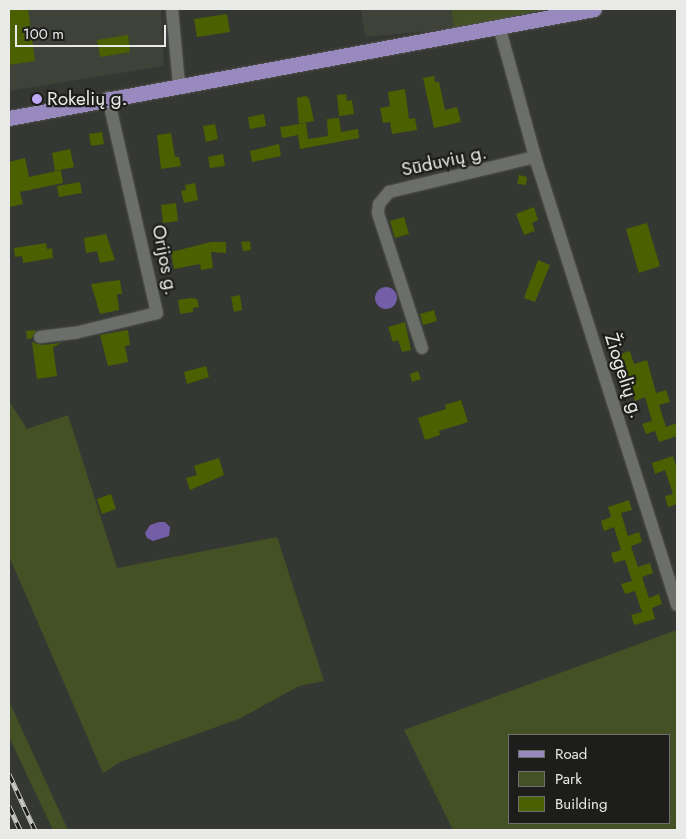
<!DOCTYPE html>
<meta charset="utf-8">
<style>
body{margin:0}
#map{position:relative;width:686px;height:839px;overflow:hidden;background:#353732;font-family:Jost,sans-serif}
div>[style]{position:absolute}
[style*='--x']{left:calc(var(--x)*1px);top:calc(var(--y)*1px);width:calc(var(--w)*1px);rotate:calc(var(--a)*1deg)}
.built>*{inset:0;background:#3e4239}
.green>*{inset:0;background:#445124}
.water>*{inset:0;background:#745ea7}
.round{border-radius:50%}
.building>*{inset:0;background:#4b6000}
.roads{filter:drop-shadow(0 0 1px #52534f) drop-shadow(0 0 1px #52534f)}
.minor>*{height:12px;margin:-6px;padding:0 6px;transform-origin:6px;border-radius:6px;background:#6c6e69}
.major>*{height:15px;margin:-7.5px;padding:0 7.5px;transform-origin:7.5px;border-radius:7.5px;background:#988abe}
.rail>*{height:5px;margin-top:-2.5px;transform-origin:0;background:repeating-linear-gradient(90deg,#1d1e1c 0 9px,#c9cac7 0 18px);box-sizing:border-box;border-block:1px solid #c9cac7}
.dots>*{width:14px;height:14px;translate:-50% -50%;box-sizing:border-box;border:2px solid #1d1e1c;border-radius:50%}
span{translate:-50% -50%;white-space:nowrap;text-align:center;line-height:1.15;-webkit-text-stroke:4.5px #1d1e1c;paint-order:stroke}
.poi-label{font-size:19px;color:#e9eae7}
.left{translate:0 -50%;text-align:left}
.street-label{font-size:19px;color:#e9eae7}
.frame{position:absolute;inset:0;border:10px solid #e9eae7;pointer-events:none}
.legend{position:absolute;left:508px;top:734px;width:162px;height:90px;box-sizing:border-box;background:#1d1e1c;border:1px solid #6f706d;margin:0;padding:6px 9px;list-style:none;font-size:15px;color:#e9eae7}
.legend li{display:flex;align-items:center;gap:10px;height:25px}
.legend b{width:25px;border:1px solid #6f706d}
.scale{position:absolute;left:15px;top:25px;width:151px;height:22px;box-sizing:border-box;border:2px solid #e9eae7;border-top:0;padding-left:6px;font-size:15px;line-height:18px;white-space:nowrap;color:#e9eae7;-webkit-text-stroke:4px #1d1e1c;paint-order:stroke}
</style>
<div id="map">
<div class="built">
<i style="clip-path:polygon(9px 9px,161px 9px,164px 66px,9px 91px)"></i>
<i style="clip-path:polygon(361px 9px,451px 9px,454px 29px,365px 37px)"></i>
</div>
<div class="green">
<i style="clip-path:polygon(451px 9px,550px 9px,454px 29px)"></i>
<i style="clip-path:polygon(9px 401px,27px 429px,68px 415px,117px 568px,277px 537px,324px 681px,299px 686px,241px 718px,120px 762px,103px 773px,9px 556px)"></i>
<i style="clip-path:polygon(evenodd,677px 630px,677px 830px,453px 830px,404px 730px,677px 630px,670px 735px,670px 823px,510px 823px,510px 735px,670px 735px)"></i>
<i style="clip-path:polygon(9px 701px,68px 830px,53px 830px,9px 737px)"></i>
</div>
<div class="water">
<i class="round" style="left:375px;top:287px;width:22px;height:22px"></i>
<i style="clip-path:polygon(159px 522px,165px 522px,170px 527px,169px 536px,153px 541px,147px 538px,145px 533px,150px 525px)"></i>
</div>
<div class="building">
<i style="clip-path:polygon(9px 9px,28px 9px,35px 61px,9px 65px)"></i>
<i style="clip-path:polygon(227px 14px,230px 32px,197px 37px,194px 19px)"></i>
<i style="clip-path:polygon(128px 35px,130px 52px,100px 57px,97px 40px)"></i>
<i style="clip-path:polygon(434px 76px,435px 82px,439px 82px,445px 110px,457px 107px,461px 122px,434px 128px,423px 78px)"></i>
<i style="clip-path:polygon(405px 89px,409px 119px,415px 118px,417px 130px,392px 134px,390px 122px,383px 123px,380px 108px,390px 106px,388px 92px)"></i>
<i style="clip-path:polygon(346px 94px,347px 101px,352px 100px,354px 114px,339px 116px,337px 95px)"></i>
<i style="clip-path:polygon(305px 96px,309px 98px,314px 121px,299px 124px,297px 98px)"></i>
<i style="clip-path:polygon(264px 114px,266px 126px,250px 129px,248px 117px)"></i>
<i style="clip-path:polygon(339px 118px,341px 132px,358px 129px,359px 138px,300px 149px,298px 135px,282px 138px,280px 127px,306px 123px,308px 139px,328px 136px,327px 119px)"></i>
<i style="clip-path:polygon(215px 124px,218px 139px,206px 142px,203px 126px)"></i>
<i style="clip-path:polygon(102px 132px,104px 144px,91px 146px,89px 134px)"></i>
<i style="clip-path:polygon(171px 133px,175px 157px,179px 157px,181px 166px,161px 169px,157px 135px)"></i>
<i style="clip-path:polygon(279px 144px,281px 156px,252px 162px,250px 151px)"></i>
<i style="clip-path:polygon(70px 149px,74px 167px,55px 171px,52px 153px)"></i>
<i style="clip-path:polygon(223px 154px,225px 166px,210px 168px,208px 157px)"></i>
<i style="clip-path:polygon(25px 158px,29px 177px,61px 170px,63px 183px,20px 192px,23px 204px,10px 207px,9px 162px)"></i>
<i style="clip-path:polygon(519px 175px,527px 177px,526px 185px,517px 184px)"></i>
<i style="clip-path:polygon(80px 182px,82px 193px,59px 197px,57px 186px)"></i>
<i style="clip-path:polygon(195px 183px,198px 200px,184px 203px,181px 191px,186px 190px,185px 185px)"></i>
<i style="clip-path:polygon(176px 203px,178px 221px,163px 223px,161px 205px)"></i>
<i style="clip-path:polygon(534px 207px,538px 220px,532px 223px,535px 231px,524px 235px,516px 214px)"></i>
<i style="clip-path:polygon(404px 217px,409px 234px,395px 238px,390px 221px)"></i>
<i style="clip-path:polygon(647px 223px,660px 266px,639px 273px,626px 229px)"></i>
<i style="clip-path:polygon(106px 234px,115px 260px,100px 263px,97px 251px,86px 253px,84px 238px)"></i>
<i style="clip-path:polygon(250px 241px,251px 250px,243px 251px,241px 242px)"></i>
<i style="clip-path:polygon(211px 242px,226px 242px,226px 253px,211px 252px,213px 268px,201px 270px,200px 264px,174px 269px,171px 252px)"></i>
<i style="clip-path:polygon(46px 243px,47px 249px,52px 248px,53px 258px,23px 263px,22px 256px,15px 257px,14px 248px)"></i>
<i style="clip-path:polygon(538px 260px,550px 265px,535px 302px,524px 298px)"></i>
<i style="clip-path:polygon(120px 280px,122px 294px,117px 294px,119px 310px,100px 314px,91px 284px)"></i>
<i style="clip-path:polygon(240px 295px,242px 310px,234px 312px,231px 297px)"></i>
<i style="clip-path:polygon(191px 298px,197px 299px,199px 307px,193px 308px,193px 312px,180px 314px,178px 300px)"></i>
<i style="clip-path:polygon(434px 310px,437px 321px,423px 325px,420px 314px)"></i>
<i style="clip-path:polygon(405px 322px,411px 350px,402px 352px,398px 340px,393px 342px,388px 327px)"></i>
<i style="clip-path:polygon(36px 330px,32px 338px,27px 339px,26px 331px)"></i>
<i style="clip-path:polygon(128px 330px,130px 345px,125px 346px,128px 362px,108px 366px,100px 335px)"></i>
<i style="clip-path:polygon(32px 342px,41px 345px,62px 343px,53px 347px,57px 376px,37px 379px)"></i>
<i style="clip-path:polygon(630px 351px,634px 364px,647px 360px,656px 393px,666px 390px,670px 402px,659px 405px,666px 427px,677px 423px,677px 436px,659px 442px,655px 431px,646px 434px,642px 424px,652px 421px,645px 397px,635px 401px,620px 354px)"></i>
<i style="clip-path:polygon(206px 366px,209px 377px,187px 384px,184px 372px)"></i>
<i style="clip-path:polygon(418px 371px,421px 379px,412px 382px,410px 374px)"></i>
<i style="clip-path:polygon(461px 400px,468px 422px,439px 431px,440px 435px,425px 440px,418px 418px,446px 409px,445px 405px)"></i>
<i style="clip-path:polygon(673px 456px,677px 470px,677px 504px,668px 507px,665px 496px,673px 494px,665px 470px,655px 474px,652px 463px)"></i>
<i style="clip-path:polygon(219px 458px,224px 475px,190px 490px,186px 478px,197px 475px,194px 466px)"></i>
<i style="clip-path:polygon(111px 494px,116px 509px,102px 514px,97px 499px)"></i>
<i style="clip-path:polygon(629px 500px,632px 510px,621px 513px,628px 536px,639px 532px,642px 542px,631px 546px,638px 567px,650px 563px,653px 573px,642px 577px,649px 598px,659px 594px,662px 604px,652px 608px,655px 619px,634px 625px,631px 615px,642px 612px,635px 591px,625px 594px,621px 584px,632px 581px,625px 560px,614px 563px,611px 553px,621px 550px,614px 527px,604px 531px,601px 521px,611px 517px,608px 507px)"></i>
</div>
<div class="roads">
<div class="minor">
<i style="--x:172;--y:9;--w:75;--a:84.7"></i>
<i style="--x:499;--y:26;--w:136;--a:74.6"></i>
<i style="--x:535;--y:157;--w:470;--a:72.4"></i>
<i style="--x:40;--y:337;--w:35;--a:-7"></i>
<i style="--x:75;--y:333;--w:84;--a:-13.7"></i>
<i style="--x:157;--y:313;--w:221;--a:-102.8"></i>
<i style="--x:422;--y:348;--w:142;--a:-108.1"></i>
<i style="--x:378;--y:213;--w:9;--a:-84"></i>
<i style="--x:379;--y:204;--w:16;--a:-50"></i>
<i style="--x:389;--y:192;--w:150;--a:-13.5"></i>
</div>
<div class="major">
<i style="--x:9;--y:118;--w:595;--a:-10.55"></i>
</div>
</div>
<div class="rail">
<i style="--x:9;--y:774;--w:62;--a:65.1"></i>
<i style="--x:9;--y:806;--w:26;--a:65"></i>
</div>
<div class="dots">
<i style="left:37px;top:99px;background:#bea9f5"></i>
</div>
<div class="poi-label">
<span class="left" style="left:47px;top:99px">Rokelių g.</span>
</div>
<div class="street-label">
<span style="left:444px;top:161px;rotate:-12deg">Sūduvių g.</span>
<span style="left:165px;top:260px;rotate:79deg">Orijos g.</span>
<span style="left:624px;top:376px;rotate:72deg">Žiogelių g.</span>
</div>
<div class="frame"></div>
<ul class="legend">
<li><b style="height:6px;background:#988abe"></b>Road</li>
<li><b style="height:14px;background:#445124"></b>Park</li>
<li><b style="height:14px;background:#4b6000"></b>Building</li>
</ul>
<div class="scale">100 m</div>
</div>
